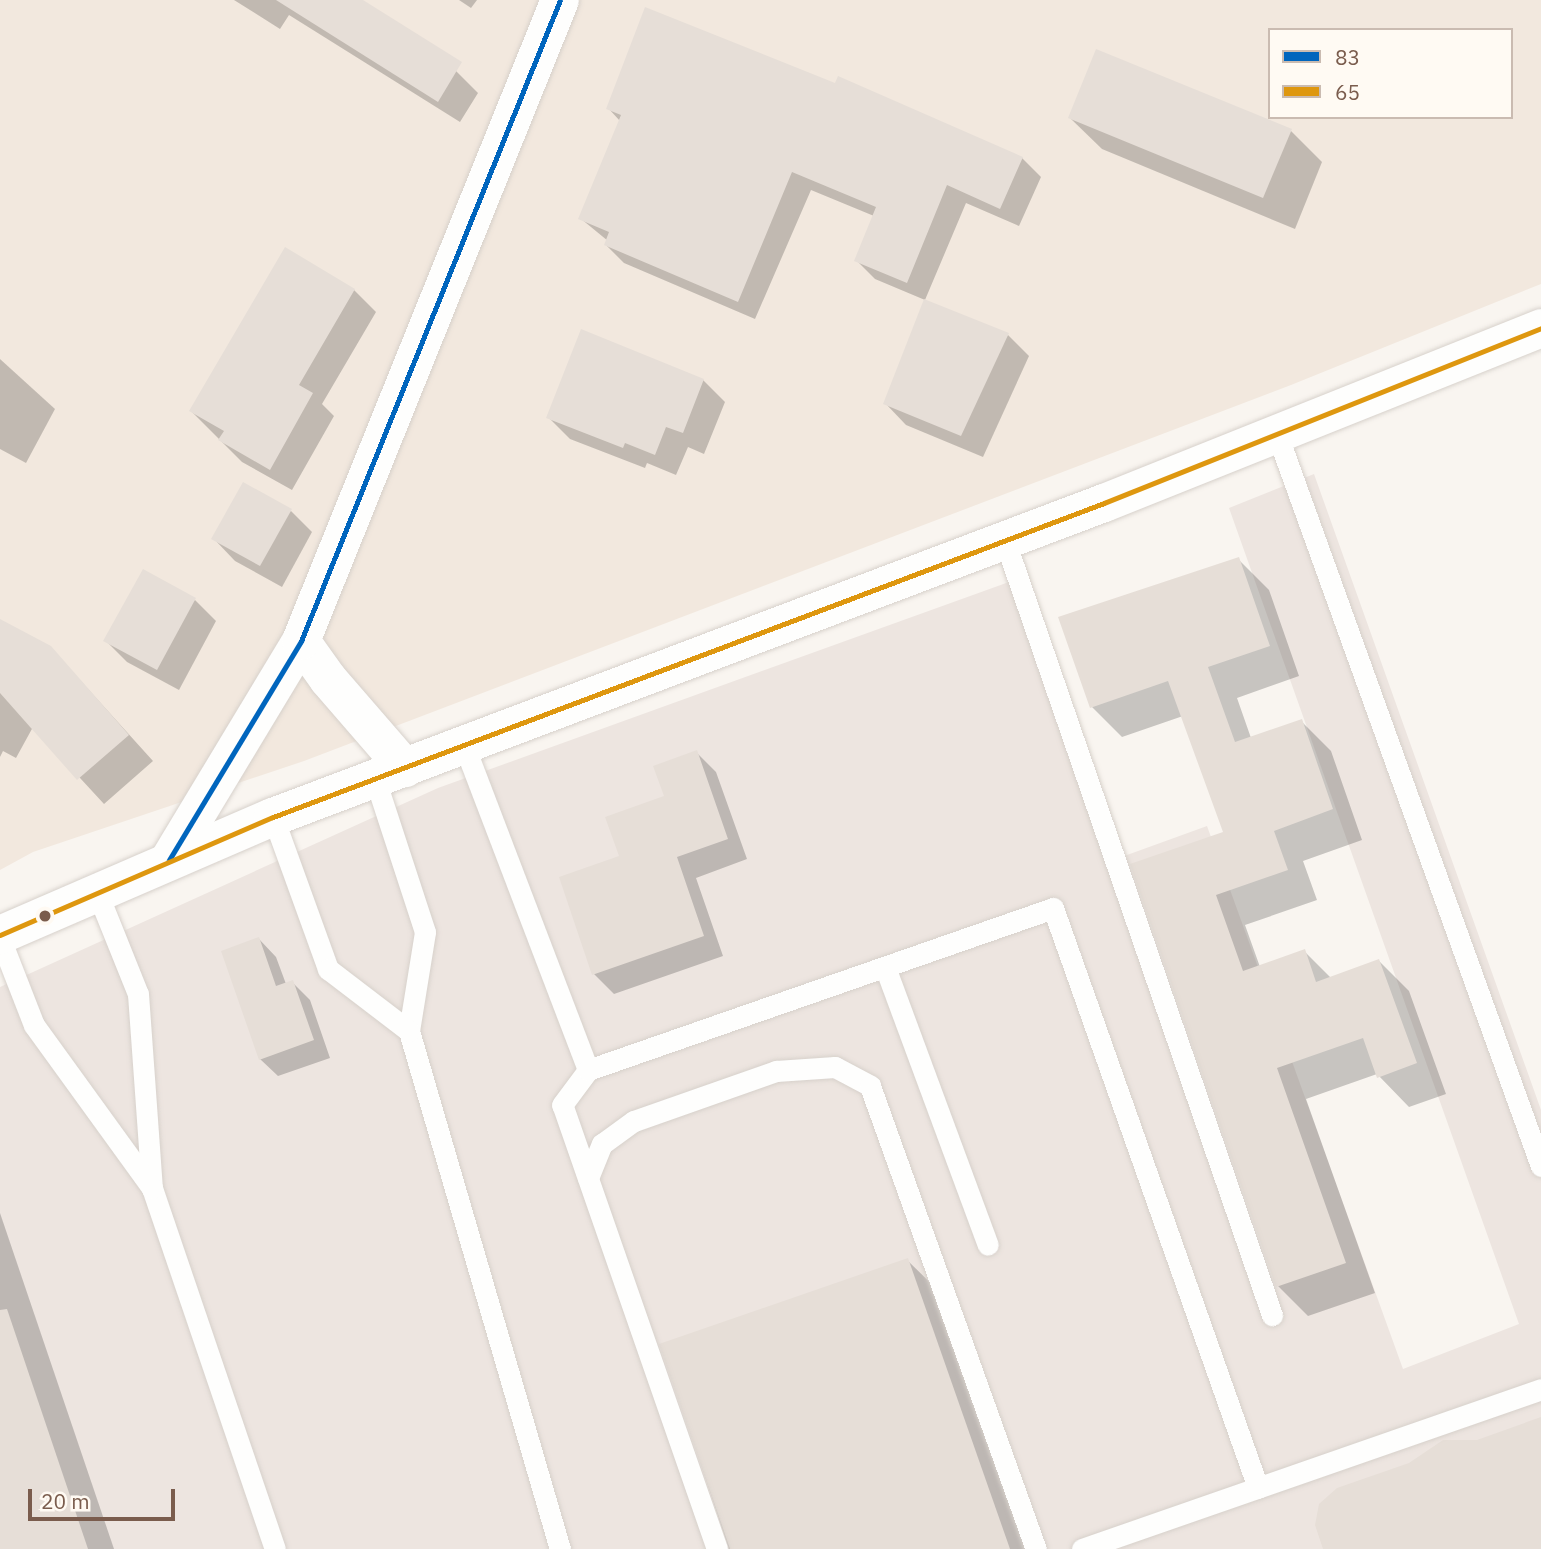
<!DOCTYPE html>
<style>
body{margin:0}
#map{position:relative;width:1541px;height:1549px;overflow:hidden;background:#f9f5f0;font-family:"IBM Plex Sans",sans-serif}
div>[style]{position:absolute}
[style*='--x']{left:calc(var(--x)*1px);top:calc(var(--y)*1px);width:calc(var(--w)*1px);rotate:calc(var(--a)*1deg)}
.residential>*{inset:0;background:#f2e8de}
.industrial>*{inset:0;background:#ede5e0}
.shadow>*{inset:0;background:#0003}
.building>*{inset:0;background:#e6ded7}
.roads{filter:drop-shadow(0 0 2px #d7d1cb) drop-shadow(0 0 2px #d7d1cb)}
.service>*{height:21px;margin:-10.5px;padding:0 10.5px;transform-origin:10.5px;border-radius:10.5px;background:#fefefd}
.minor>*{height:38px;margin:-19px;padding:0 19px;transform-origin:19px;border-radius:19px;background:#fefefd}
.bus-1>*{height:5px;margin:-2.5px;padding:0 2.5px;transform-origin:2.5px;border-radius:2.5px;background:#0065bd}
.bus-2>*{height:5px;margin:-2.5px;padding:0 2.5px;transform-origin:2.5px;border-radius:2.5px;background:#de970f}
.dots>*{width:19px;height:19px;translate:-50% -50%;box-sizing:border-box;border:4px solid #fffaf3;border-radius:50%}
span{translate:-50% -50%;white-space:nowrap;text-align:center;line-height:1.15;-webkit-text-stroke:7px #fffaf3;paint-order:stroke}
.legend{position:absolute;left:1268px;top:28px;width:245px;height:91px;box-sizing:border-box;background:#fffaf3;border:2px solid #cabbb1;margin:0;padding:9px 12px;list-style:none;font-size:21px;color:#7a5c4d}
.legend li{display:flex;align-items:center;gap:14px;height:35px}
.legend b{width:35px;border:2px solid #cabbb1}
.scale{position:absolute;left:28px;top:1489px;width:147px;height:32px;box-sizing:border-box;border:4px solid #7a5c4d;border-top:0;padding-left:9px;font-size:21px;line-height:24px;white-space:nowrap;color:#7a5c4d;-webkit-text-stroke:5px #fffaf3;paint-order:stroke}
</style>
<div id="map">
<div class="residential">
<i style="clip-path:polygon(evenodd,0 0,1541px 0,1541px 284px,1291px 385px,304px 761px,33px 852px,0 870px,0 0,1270px 30px,1511px 30px,1511px 117px,1270px 117px,1270px 30px)"></i>
</div>
<div class="industrial">
<i style="clip-path:polygon(1314px 474px,1541px 1110px,1541px 1549px,0 1549px,0 987px,438px 788px,1020px 578px,1116px 859px,1207px 826px,1403px 1369px,1519px 1324px,1229px 508px)"></i>
</div>
<div class="shadow">
<i style="clip-path:polygon(234px 0,342px 0,456px 71px,478px 93px,460px 122px,289px 15px,280px 29px)"></i>
<i style="clip-path:polygon(459px 0,477px 0,471px 8px)"></i>
<i style="clip-path:polygon(608px 108px,1022px 158px,1041px 177px,1019px 226px,966px 203px,925px 300px,875px 279px,857px 261px,874px 216px,811px 190px,755px 319px,624px 263px,606px 245px,608px 241px,580px 218px,620px 121px)"></i>
<i style="clip-path:polygon(1070px 118px,1291px 131px,1322px 162px,1295px 229px,1102px 149px)"></i>
<i style="clip-path:polygon(354px 290px,376px 312px,322px 404px,334px 416px,292px 490px,242px 462px,191px 411px)"></i>
<i style="clip-path:polygon(1008px 335px,1029px 356px,983px 457px,906px 425px,885px 403px)"></i>
<i style="clip-path:polygon(0 359px,55px 409px,26px 463px,0 449px)"></i>
<i style="clip-path:polygon(703px 380px,725px 402px,704px 454px,688px 447px,676px 475px,647px 463px,645px 468px,570px 439px,548px 417px)"></i>
<i style="clip-path:polygon(291px 511px,312px 532px,282px 587px,235px 561px,214px 539px)"></i>
<i style="clip-path:polygon(1238px 559px,1269px 590px,1299px 676px,1237px 698px,1251px 738px,1301px 721px,1331px 751px,1362px 840px,1303px 861px,1317px 900px,1245px 925px,1260px 967px,1304px 951px,1331px 978px,1379px 961px,1409px 991px,1446px 1094px,1409px 1107px,1377px 1074px,1306px 1099px,1375px 1293px,1308px 1316px,1278px 1286px,1132px 865px,1225px 833px,1183px 716px,1122px 737px,1092px 707px)"></i>
<i style="clip-path:polygon(195px 600px,216px 621px,179px 690px,127px 662px,106px 641px)"></i>
<i style="clip-path:polygon(0 621px,50px 647px,153px 761px,104px 804px,33px 727px,16px 758px,3px 751px,0 757px)"></i>
<i style="clip-path:polygon(696px 752px,716px 772px,747px 859px,696px 878px,723px 956px,614px 994px,594px 974px,621px 858px)"></i>
<i style="clip-path:polygon(259px 939px,276px 957px,286px 984px,292px 982px,310px 1000px,330px 1058px,278px 1076px,260px 1059px)"></i>
<i style="clip-path:polygon(0 1213px,114px 1549px,0 1549px)"></i>
<i style="clip-path:polygon(907px 1260px,948px 1300px,1035px 1549px,729px 1549px,662px 1345px)"></i>
</div>
<div class="building">
<i style="clip-path:polygon(276px 0,363px 0,462px 62px,438px 102px)"></i>
<i style="clip-path:polygon(645px 7px,835px 83px,838px 76px,1023px 157px,1000px 209px,947px 185px,907px 283px,854px 261px,876px 207px,792px 172px,738px 302px,604px 245px,609px 232px,578px 219px,621px 115px,606px 109px)"></i>
<i style="clip-path:polygon(1096px 49px,1292px 129px,1263px 198px,1068px 118px)"></i>
<i style="clip-path:polygon(285px 247px,355px 289px,299px 385px,313px 393px,270px 470px,218px 440px,224px 431px,189px 411px)"></i>
<i style="clip-path:polygon(924px 299px,1009px 333px,961px 436px,883px 404px)"></i>
<i style="clip-path:polygon(581px 329px,704px 379px,683px 433px,666px 427px,655px 455px,625px 443px,623px 448px,546px 418px)"></i>
<i style="clip-path:polygon(243px 482px,292px 509px,260px 566px,211px 539px)"></i>
<i style="clip-path:polygon(1239px 557px,1270px 646px,1208px 667px,1235px 742px,1302px 719px,1333px 809px,1274px 831px,1288px 870px,1216px 895px,1243px 971px,1305px 949px,1316px 982px,1379px 959px,1417px 1063px,1377px 1078px,1363px 1038px,1277px 1068px,1346px 1263px,1276px 1287px,1130px 864px,1223px 832px,1168px 681px,1090px 708px,1058px 617px)"></i>
<i style="clip-path:polygon(143px 569px,196px 598px,157px 670px,103px 641px)"></i>
<i style="clip-path:polygon(0 619px,51px 646px,129px 735px,77px 780px,0 693px)"></i>
<i style="clip-path:polygon(697px 750px,728px 839px,677px 857px,704px 936px,592px 975px,559px 877px,619px 856px,605px 817px,664px 796px,653px 766px)"></i>
<i style="clip-path:polygon(259px 937px,276px 986px,293px 980px,314px 1040px,259px 1060px,221px 951px)"></i>
<i style="clip-path:polygon(908px 1258px,1010px 1549px,730px 1549px,659px 1344px)"></i>
<i style="clip-path:polygon(7px 1309px,88px 1549px,0 1549px,0 1310px)"></i>
<i style="clip-path:polygon(1541px 1417px,1541px 1549px,1323px 1549px,1315px 1525px,1319px 1504px,1337px 1488px,1409px 1463px,1443px 1440px,1477px 1440px)"></i>
</div>
<div class="roads">
<div class="service">
<i style="--x:1277;--y:434;--w:778;--a:70.17"></i>
<i style="--x:1005;--y:541;--w:819;--a:70.97"></i>
<i style="--x:464;--y:745;--w:348;--a:69.1"></i>
<i style="--x:375;--y:779;--w:161;--a:71.9"></i>
<i style="--x:425;--y:932;--w:100;--a:99.2"></i>
<i style="--x:409;--y:1031;--w:540;--a:73.75"></i>
<i style="--x:273;--y:817;--w:162;--a:70.1"></i>
<i style="--x:328;--y:969;--w:102;--a:37.4"></i>
<i style="--x:97;--y:892;--w:110;--a:68.1"></i>
<i style="--x:138;--y:994;--w:195;--a:85.9"></i>
<i style="--x:152;--y:1188;--w:381;--a:71.2"></i>
<i style="--x:0;--y:938;--w:93;--a:68.7"></i>
<i style="--x:34;--y:1025;--w:201;--a:54.1"></i>
<i style="--x:885;--y:967;--w:296;--a:69.7"></i>
<i style="--x:588;--y:1178;--w:37;--a:-68"></i>
<i style="--x:602;--y:1144;--w:39;--a:-36"></i>
<i style="--x:634;--y:1121;--w:151;--a:-19.4"></i>
<i style="--x:776;--y:1071;--w:59;--a:-3.9"></i>
<i style="--x:835;--y:1067;--w:40;--a:28"></i>
<i style="--x:870;--y:1086;--w:492;--a:70.3"></i>
<i style="--x:717;--y:1549;--w:470;--a:-109.2"></i>
<i style="--x:562;--y:1105;--w:44;--a:-53.4"></i>
<i style="--x:588;--y:1070;--w:492;--a:-19.2"></i>
<i style="--x:1053;--y:908;--w:615;--a:70.53"></i>
<i style="--x:1082;--y:1549;--w:486;--a:-19.2"></i>
</div>
<div class="minor">
<i style="--x:301;--y:641;--w:47;--a:54.6"></i>
<i style="--x:328;--y:679;--w:118;--a:49.1"></i>
<i style="--x:169;--y:860;--w:256;--a:-58.9"></i>
<i style="--x:301;--y:641;--w:691;--a:-68"></i>
<i style="--x:0;--y:935;--w:297;--a:-23.4"></i>
<i style="--x:273;--y:817;--w:888;--a:-20.7"></i>
<i style="--x:1104;--y:503;--w:471;--a:-21.8"></i>
</div>
</div>
<div class="bus-1">
<i style="--x:169;--y:860;--w:256;--a:-58.9"></i>
<i style="--x:301;--y:641;--w:691;--a:-68"></i>
</div>
<div class="bus-2">
<i style="--x:0;--y:935;--w:297;--a:-23.4"></i>
<i style="--x:273;--y:817;--w:888;--a:-20.7"></i>
<i style="--x:1104;--y:503;--w:471;--a:-21.8"></i>
</div>
<div class="dots">
<i style="left:45px;top:916px;background:#7a5c4d"></i>
</div>
<ul class="legend">
<li><b style="height:9px;background:#0065bd"></b>83</li>
<li><b style="height:9px;background:#de970f"></b>65</li>
</ul>
<div class="scale">20 m</div>
</div>
